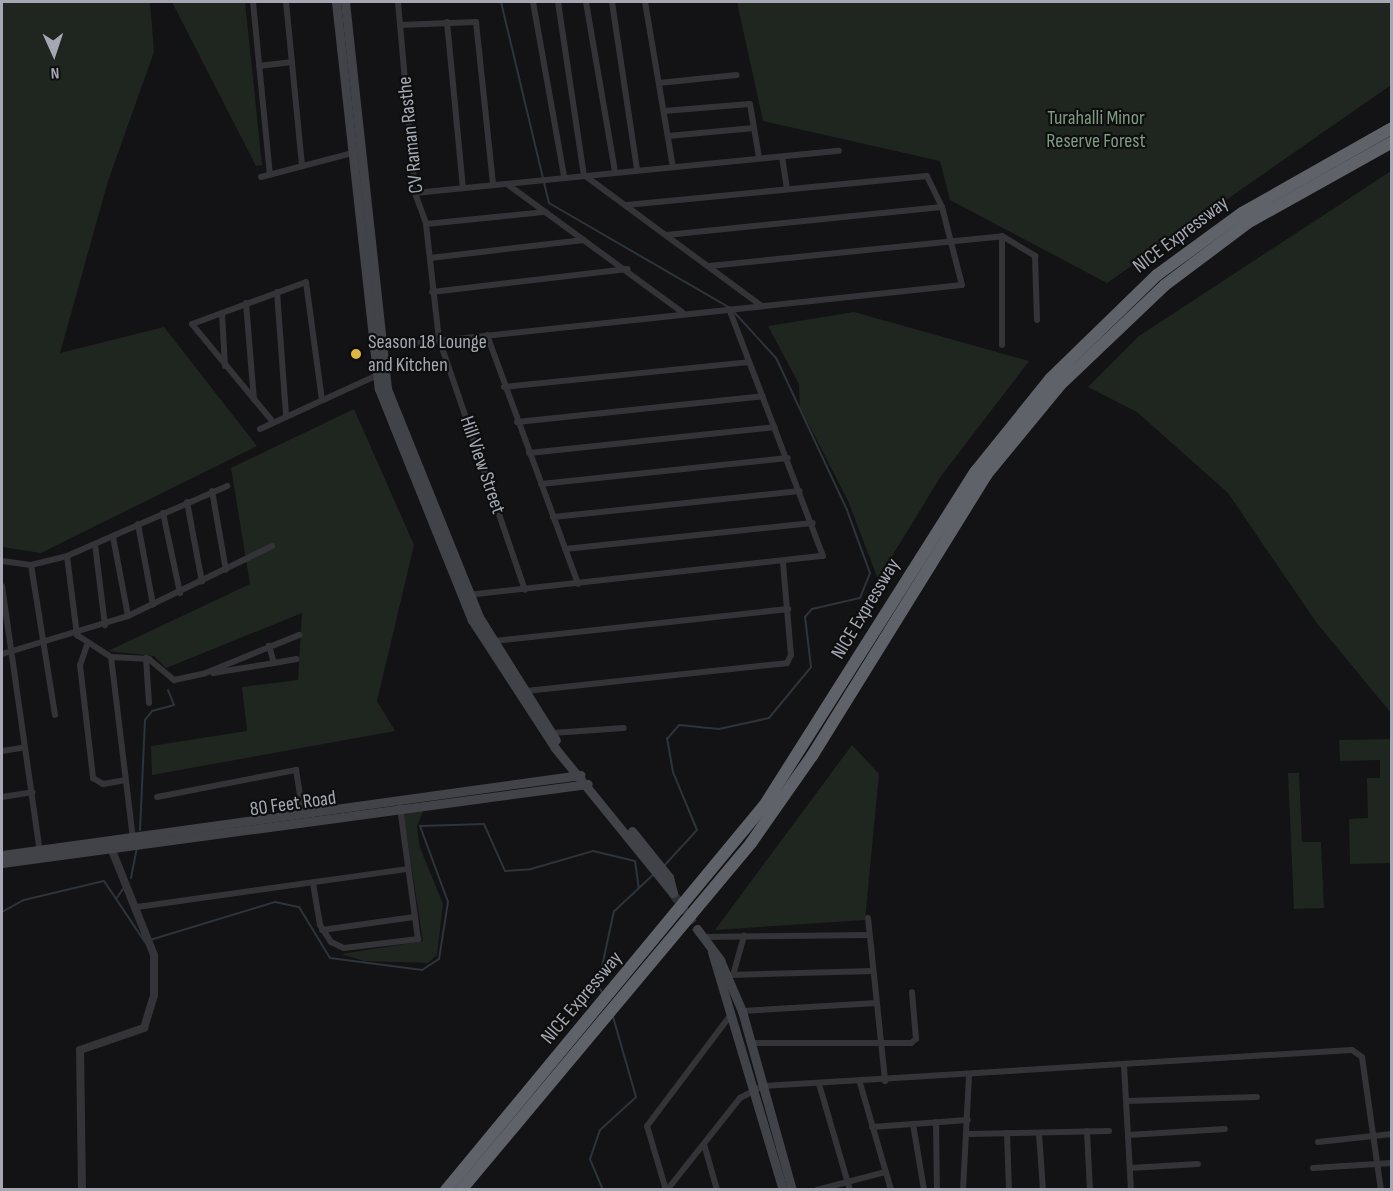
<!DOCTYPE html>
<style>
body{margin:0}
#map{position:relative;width:1393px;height:1191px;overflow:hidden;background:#131214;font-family:"Sofia Sans Condensed",sans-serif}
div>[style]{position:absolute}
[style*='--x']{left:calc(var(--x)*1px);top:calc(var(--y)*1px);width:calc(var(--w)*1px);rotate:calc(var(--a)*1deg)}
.green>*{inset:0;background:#1f2620}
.stream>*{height:2px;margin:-1px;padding:0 1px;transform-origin:1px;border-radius:1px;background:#2d343b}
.secondary-tunnel>*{height:9px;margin-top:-4.5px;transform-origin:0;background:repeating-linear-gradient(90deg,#303034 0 9px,transparent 0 13.5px)}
.minor>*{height:6px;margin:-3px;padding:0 3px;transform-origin:3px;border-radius:3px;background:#343438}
.tertiary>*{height:8px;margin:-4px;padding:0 4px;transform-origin:4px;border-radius:4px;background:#343438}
.secondary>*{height:9px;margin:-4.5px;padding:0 4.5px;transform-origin:4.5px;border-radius:4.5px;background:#424348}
.motorway>*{height:12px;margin:-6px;padding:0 6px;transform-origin:6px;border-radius:6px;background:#606269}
.dots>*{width:16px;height:16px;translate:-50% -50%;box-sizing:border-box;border:3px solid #0e0e0f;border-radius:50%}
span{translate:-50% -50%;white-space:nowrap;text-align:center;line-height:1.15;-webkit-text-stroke:4.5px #0e0e0f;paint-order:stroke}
.park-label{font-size:20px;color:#7e9c83}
.street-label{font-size:20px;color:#a5a8b3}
.poi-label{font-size:20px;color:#a5a8b3}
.left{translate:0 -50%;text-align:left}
.frame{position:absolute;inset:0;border:3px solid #a5a8b3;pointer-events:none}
.north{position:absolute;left:24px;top:24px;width:60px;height:60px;-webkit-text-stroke:4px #0e0e0f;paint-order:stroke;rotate:177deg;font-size:16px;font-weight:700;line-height:24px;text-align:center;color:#a5a8b3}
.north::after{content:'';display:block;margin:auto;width:21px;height:27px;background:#a5a8b3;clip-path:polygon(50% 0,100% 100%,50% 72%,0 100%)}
</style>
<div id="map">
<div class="green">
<i style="clip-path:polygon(2px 2px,150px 2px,154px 52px,108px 181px,60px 353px,164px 327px,257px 446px,41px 553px,2px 547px)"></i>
<i style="clip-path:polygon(172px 2px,245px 2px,262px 165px,256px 166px)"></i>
<i style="clip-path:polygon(737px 2px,1391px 2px,1391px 85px,1107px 283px,950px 200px,940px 161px,763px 121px)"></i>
<i style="clip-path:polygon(1391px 171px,1391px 713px,1316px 622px,1228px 493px,1137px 412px,1088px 387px,1139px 336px)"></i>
<i style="clip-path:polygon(854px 312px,1029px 361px,941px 476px,878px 579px,848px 501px,800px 407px,799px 384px,768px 326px)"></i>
<i style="clip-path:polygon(354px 409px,414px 545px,377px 701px,395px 731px,152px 775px,151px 746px,247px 731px,242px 687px,298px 680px,302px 613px,166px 668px,154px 656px,108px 651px,250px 584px,231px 468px)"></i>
<i style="clip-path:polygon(1391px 739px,1391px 863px,1350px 864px,1349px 819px,1368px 818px,1367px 778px,1380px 778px,1380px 760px,1340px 761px,1339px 740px)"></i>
<i style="clip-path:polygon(852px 745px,879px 774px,865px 920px,715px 930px)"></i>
<i style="clip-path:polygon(1288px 773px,1299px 773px,1302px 842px,1321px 842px,1324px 908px,1294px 909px)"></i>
<i style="clip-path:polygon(423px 811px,417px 827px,420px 848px,443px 904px,437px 955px,428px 963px,364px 961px,341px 954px,423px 941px,403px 812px)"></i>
</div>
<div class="stream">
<i style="--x:501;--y:2;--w:207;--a:76.6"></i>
<i style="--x:549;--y:203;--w:209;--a:30.1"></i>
<i style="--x:140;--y:830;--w:110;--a:-87.4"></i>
<i style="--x:145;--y:720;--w:11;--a:-52"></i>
<i style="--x:152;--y:711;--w:23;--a:-15"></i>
<i style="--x:174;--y:705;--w:16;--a:-112"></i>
<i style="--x:663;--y:867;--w:50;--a:-47.4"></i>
<i style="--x:697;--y:830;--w:63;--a:-112.5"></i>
<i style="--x:673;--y:772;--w:34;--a:-100"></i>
<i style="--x:667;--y:739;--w:18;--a:-49"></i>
<i style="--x:679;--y:725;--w:40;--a:5.7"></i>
<i style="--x:719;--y:729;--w:51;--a:-12.4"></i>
<i style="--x:769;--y:718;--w:66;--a:-50.5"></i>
<i style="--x:811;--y:667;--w:50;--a:-96.8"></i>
<i style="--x:805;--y:617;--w:11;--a:-49"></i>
<i style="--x:812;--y:609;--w:49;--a:-12.9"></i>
<i style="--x:860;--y:598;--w:27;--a:-68"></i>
<i style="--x:870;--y:573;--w:67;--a:-110.1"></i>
<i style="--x:847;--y:510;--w:168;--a:-115"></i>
<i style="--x:776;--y:358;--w:62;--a:-132.4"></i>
<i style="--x:131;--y:878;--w:32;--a:-79"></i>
<i style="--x:640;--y:887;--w:19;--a:-43"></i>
<i style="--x:116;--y:899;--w:12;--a:-55"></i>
<i style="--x:2;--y:912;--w:25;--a:-29"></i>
<i style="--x:24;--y:900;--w:82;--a:-13.4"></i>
<i style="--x:104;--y:881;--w:73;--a:56.1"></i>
<i style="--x:150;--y:940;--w:131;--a:-16.9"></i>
<i style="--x:275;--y:902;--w:25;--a:12"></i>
<i style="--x:299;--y:907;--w:60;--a:58.7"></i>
<i style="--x:330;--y:958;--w:93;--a:7.4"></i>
<i style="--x:422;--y:970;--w:20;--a:-33"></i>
<i style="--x:439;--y:959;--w:58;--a:-81"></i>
<i style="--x:448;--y:902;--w:81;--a:-110.2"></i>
<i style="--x:420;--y:826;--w:64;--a:-1.8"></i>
<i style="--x:484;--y:824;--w:51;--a:65.9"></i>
<i style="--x:505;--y:871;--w:26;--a:-4"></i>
<i style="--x:531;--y:869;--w:65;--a:-16.2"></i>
<i style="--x:593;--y:851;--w:43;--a:13.4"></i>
<i style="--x:635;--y:861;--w:27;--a:82"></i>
<i style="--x:639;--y:888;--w:34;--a:137"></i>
<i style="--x:614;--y:911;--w:76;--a:102.2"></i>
<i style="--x:598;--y:985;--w:11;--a:63"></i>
<i style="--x:603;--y:1190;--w:34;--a:-113"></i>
<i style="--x:590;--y:1159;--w:31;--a:-71"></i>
<i style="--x:600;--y:1130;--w:49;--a:-42.5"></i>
<i style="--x:636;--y:1097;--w:83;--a:-106"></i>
</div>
<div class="secondary-tunnel">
<i style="--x:673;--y:893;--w:43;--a:56.3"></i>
</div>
<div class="minor">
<i style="--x:253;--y:2;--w:173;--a:84.4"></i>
<i style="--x:286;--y:2;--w:165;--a:84.4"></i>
<i style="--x:398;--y:2;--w:192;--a:84.9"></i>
<i style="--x:415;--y:193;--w:33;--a:70"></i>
<i style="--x:426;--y:224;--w:116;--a:83.6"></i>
<i style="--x:439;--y:339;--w:265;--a:71.1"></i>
<i style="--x:533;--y:2;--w:177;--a:79.9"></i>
<i style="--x:558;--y:2;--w:175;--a:81.5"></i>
<i style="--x:584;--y:175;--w:221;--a:36.4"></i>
<i style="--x:586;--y:2;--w:172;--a:80.3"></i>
<i style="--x:612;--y:2;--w:170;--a:81.5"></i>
<i style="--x:645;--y:2;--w:167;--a:80.4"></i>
<i style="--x:447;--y:22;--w:167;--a:84.5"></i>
<i style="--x:400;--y:25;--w:76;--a:-2.3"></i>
<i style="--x:476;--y:22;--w:164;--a:84"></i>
<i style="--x:259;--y:66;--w:33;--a:-7"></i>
<i style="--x:659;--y:83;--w:78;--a:-5.9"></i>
<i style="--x:664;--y:111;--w:86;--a:-4.7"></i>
<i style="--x:750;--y:104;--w:55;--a:80.5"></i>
<i style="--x:668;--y:136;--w:86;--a:-5.3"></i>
<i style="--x:782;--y:157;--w:32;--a:81"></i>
<i style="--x:261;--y:177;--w:98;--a:-14.7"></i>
<i style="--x:507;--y:184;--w:217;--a:36.2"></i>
<i style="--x:415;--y:193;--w:426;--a:-5.7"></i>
<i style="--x:426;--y:224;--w:120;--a:-5.8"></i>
<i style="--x:666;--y:235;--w:277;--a:-5.8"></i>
<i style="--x:430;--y:258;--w:155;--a:-6.7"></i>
<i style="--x:709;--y:266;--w:295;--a:-5.8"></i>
<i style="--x:1002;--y:236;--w:39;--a:31"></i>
<i style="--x:1035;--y:256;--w:64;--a:88.2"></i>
<i style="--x:277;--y:292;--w:124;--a:85.8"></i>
<i style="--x:432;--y:292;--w:197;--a:-6.7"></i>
<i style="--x:246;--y:303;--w:97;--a:85.3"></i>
<i style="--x:222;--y:313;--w:53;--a:86.8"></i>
<i style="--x:487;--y:335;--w:265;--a:69.9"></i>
<i style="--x:1002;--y:345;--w:109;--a:-90"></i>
<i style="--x:381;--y:347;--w:584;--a:-6.09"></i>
<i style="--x:962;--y:285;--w:81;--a:-104.4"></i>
<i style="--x:942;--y:207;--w:34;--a:-116"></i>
<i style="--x:927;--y:176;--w:302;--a:174.5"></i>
<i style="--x:504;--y:387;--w:246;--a:-5.8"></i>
<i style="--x:273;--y:422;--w:127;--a:-129.6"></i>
<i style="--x:192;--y:324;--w:121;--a:-20.2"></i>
<i style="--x:306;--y:282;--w:119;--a:82.3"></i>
<i style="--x:517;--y:422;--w:247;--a:-6"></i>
<i style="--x:260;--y:429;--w:127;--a:-24.7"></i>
<i style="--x:529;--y:453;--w:247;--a:-6"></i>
<i style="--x:541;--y:484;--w:248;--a:-6"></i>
<i style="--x:212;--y:491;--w:80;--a:80"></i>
<i style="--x:187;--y:502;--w:81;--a:79.4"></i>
<i style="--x:163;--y:513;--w:82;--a:78"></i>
<i style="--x:553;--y:517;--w:248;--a:-6"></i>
<i style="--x:138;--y:524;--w:82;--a:79.5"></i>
<i style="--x:113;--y:537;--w:80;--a:79.2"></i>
<i style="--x:95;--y:544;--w:82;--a:83"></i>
<i style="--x:565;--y:549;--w:249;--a:-6"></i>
<i style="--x:67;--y:556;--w:80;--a:82.8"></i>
<i style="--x:77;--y:635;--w:40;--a:32.9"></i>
<i style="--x:111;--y:657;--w:38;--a:3"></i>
<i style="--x:149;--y:659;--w:33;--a:40"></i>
<i style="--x:174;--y:680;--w:30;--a:-12"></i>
<i style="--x:203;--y:674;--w:104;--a:-22.1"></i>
<i style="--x:2;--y:561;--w:29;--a:8"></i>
<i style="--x:31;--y:565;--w:37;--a:-14"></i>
<i style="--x:67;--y:556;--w:175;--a:-23.6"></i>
<i style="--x:31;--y:565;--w:152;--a:80.9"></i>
<i style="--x:2;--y:586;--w:269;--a:81.9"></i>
<i style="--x:467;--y:595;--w:358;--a:-6.3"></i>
<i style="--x:823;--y:556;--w:264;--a:-110.8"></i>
<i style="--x:494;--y:641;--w:296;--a:-6.2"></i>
<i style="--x:87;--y:645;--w:21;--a:109"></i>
<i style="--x:80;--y:665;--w:114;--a:83.4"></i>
<i style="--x:93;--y:778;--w:12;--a:31"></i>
<i style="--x:103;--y:784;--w:22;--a:-10"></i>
<i style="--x:2;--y:654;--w:132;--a:-16.8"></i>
<i style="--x:128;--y:616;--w:160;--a:-25.9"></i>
<i style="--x:111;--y:657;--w:182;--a:83.1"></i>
<i style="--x:146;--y:658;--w:45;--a:86.2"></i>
<i style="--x:274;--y:663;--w:23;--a:-10"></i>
<i style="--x:213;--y:673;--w:62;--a:-9.3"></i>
<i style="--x:274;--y:663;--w:18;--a:-106"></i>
<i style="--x:526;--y:691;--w:262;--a:-6.1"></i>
<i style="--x:787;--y:663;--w:9;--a:-63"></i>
<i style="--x:791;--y:655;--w:92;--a:-95"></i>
<i style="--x:552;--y:733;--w:72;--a:-4"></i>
<i style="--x:2;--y:751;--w:20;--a:-9"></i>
<i style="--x:2;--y:797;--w:31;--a:-9"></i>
<i style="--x:157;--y:797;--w:142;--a:-11"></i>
<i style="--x:296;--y:770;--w:44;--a:80.8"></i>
<i style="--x:313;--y:883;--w:43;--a:80.5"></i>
<i style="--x:320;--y:925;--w:20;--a:57"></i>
<i style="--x:331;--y:942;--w:14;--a:25"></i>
<i style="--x:344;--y:948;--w:75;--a:-6.9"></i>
<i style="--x:418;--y:939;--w:133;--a:-97.8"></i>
<i style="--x:137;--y:907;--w:274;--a:-8"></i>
<i style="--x:868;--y:918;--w:164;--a:84"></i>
<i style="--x:322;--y:930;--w:93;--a:-8"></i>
<i style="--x:703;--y:937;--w:166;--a:-0.7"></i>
<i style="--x:728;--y:975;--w:145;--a:-1.6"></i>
<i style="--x:733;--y:975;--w:41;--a:-74.2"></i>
<i style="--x:742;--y:1011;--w:135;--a:-3.4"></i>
<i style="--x:751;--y:1043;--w:160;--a:0"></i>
<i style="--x:911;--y:1043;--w:6;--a:-39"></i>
<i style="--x:916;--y:1039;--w:47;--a:-94.9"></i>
<i style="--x:1124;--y:1065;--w:125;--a:86.8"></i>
<i style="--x:860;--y:1083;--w:111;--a:73.8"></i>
<i style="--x:819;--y:1084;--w:110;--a:73.7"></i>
<i style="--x:1126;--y:1101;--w:131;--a:-1.7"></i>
<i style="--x:936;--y:1122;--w:68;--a:89.2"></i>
<i style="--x:913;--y:1124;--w:67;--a:80.5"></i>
<i style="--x:872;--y:1127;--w:96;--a:-4.2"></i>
<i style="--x:1087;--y:1131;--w:59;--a:87.1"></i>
<i style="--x:1007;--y:1133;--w:57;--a:88"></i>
<i style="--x:1039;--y:1133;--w:57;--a:86"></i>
<i style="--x:967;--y:1134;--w:142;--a:-1.2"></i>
<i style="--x:1128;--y:1135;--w:97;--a:-3.5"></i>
<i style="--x:1318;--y:1142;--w:74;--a:-6.2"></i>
<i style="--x:704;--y:1144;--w:48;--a:74.2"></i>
<i style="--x:1130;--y:1168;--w:68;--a:-3.4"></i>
<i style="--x:1313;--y:1168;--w:79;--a:-3.6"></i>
<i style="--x:666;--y:1190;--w:67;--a:-106.5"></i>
<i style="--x:647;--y:1126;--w:141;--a:-53"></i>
<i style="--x:667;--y:1190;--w:117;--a:-51.6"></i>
<i style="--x:740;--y:1098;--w:26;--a:-28"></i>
<i style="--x:763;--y:1086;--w:590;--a:-3.5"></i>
<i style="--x:1352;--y:1050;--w:12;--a:35"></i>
<i style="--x:1362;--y:1057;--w:134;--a:81.9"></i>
<i style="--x:817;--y:1190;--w:70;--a:-14.8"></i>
<i style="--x:963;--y:1190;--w:115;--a:-87"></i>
</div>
<div class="tertiary">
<i style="--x:82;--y:1190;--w:140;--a:-90.8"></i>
<i style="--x:80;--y:1050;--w:68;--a:-19"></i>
<i style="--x:144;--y:1028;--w:34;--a:-73"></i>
<i style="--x:154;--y:995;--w:40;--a:-90"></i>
<i style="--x:154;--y:955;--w:115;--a:-111.9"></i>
</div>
<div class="secondary">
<i style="--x:336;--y:2;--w:389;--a:83.7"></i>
<i style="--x:379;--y:389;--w:249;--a:68.1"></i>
<i style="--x:472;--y:620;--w:153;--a:57"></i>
<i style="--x:555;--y:748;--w:187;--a:50.9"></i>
<i style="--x:345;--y:2;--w:389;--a:83.8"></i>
<i style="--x:387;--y:389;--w:246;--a:68"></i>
<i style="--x:479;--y:617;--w:145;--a:58"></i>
<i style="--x:632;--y:831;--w:59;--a:51.2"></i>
<i style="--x:669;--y:877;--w:16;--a:76"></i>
<i style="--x:2;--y:855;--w:584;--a:-7.88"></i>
<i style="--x:2;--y:863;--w:591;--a:-7.68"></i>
<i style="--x:697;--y:929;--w:39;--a:53"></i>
<i style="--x:720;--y:960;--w:56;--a:66.7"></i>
<i style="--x:742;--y:1011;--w:186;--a:74.4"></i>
<i style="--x:712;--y:952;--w:248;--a:73.4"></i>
</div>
<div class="motorway">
<i style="--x:446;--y:1190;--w:499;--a:-50.4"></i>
<i style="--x:764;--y:806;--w:396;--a:-57.7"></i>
<i style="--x:976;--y:471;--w:119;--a:-51.1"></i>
<i style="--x:1051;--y:378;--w:148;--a:-44.2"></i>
<i style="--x:1157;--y:275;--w:105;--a:-36.1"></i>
<i style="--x:1242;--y:213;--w:172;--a:-29.5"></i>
<i style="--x:461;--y:1190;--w:452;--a:-50.1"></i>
<i style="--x:751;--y:843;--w:106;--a:-55"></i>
<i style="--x:812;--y:756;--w:331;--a:-58.2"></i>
<i style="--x:986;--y:475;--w:117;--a:-50.6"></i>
<i style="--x:1060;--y:385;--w:145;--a:-43.6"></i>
<i style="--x:1165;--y:285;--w:105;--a:-36.9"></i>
<i style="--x:1249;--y:222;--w:164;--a:-29.2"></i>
</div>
<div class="dots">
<i style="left:356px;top:354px;background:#deb740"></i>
</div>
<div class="park-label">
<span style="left:1096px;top:130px">Turahalli Minor<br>Reserve Forest</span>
</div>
<div class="street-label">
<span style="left:411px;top:135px;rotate:-96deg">CV Raman Rasthe</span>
<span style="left:1181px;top:235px;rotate:-37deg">NICE Expressway</span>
<span style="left:482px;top:465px;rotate:71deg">Hill View Street</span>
<span style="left:866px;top:609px;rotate:-59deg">NICE Expressway</span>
<span style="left:293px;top:804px;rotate:-8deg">80 Feet Road</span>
<span style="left:582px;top:998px;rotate:-50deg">NICE Expressway</span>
</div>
<div class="poi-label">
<span class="left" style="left:368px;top:354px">Season 18 Lounge<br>and Kitchen</span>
</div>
<div class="frame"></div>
<div class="north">N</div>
</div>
